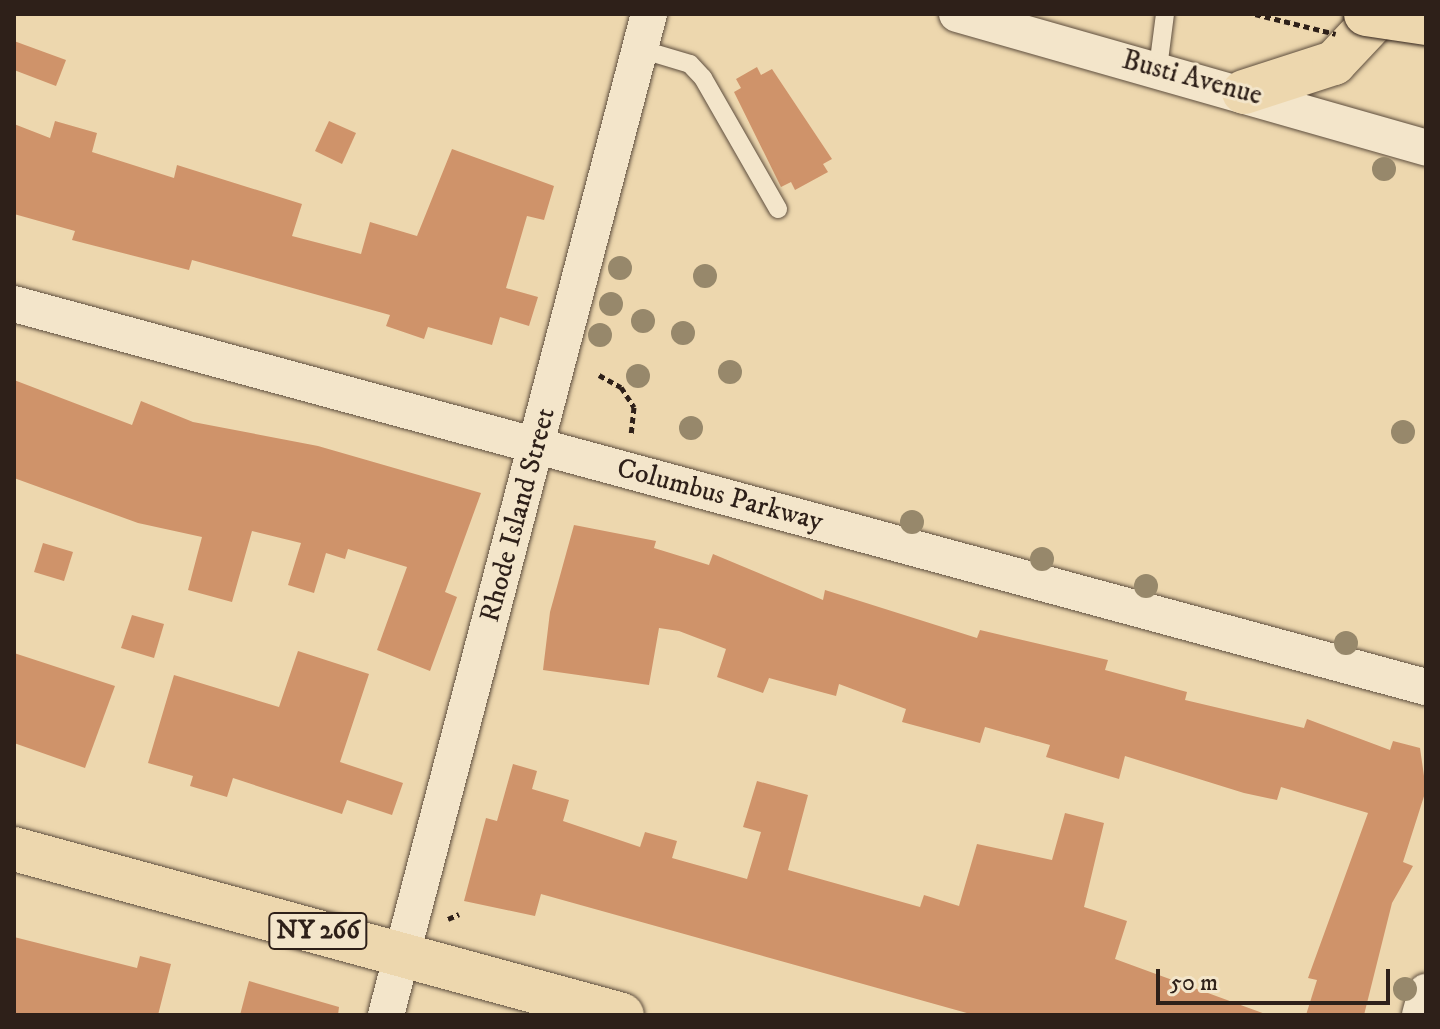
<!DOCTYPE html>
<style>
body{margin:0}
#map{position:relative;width:1440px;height:1029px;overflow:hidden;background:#edd7ae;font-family:"IM FELL DW Pica",serif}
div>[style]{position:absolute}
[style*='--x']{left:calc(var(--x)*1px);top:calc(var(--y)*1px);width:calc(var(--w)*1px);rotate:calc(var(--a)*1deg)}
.building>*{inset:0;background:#cf936a}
.path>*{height:5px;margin-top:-2.5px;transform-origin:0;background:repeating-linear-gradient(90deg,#2e2019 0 6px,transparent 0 10px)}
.roads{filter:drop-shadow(0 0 2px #5e4e3e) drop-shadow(0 0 2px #5e4e3e)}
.lane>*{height:18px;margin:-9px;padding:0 9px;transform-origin:9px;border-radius:9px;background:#f3e5ca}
.street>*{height:36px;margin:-18px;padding:0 18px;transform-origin:18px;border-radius:18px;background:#f3e5ca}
.primary>*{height:44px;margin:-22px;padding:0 22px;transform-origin:22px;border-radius:22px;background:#edd7ae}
.path-bridge>*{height:5px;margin-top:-2.5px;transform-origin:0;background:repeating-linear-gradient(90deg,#2e2019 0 6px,transparent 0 10px)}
.bridges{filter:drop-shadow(0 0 2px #2e2019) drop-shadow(0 0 2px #2e2019)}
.highway-bridge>*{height:44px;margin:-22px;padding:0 22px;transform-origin:22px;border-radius:22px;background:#edd7ae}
.trees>*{width:24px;height:24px;margin:-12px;border-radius:50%;background:#97886b}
span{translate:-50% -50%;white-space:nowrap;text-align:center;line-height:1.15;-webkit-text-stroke:6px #f3e5ca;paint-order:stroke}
.shield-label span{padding:2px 6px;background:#f3e5ca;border:2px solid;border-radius:6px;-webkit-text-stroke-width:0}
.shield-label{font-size:26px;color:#2e2019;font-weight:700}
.street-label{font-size:28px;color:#2e2019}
.frame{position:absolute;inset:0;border:16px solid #2e2019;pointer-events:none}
.scale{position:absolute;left:1156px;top:969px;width:234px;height:36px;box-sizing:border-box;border:4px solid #2e2019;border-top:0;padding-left:10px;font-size:24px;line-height:28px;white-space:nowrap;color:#2e2019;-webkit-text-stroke:6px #f3e5ca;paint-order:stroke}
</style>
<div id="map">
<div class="building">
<i style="clip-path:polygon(14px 41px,66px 60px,56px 86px,14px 70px)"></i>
<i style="clip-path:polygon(757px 67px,761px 75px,772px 69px,832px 159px,823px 164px,828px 172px,795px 190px,791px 182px,781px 187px,734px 92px,741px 88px,736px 79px)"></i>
<i style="clip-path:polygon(55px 121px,97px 133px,92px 152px,174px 178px,177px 165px,302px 204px,292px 236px,361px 254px,370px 222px,417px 236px,452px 149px,554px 186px,544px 220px,527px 216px,506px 288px,538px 297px,529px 326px,500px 317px,492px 345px,428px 327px,424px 339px,386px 326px,390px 315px,192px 260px,189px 270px,72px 240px,75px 231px,14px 214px,14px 124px,50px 138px)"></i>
<i style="clip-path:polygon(329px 121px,356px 133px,342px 164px,315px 151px)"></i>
<i style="clip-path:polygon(14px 380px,132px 425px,141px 401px,193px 422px,318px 446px,481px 493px,445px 592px,457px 597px,430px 671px,377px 650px,407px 567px,348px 549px,345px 559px,326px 553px,314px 593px,288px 585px,301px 543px,252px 531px,232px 602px,188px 590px,202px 537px,138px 523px,14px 478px)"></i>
<i style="clip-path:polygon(574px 525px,656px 541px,654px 548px,709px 565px,713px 554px,823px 600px,825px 590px,977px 638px,980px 630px,1108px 660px,1105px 670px,1187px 692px,1185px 700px,1304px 728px,1307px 719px,1390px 750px,1393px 741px,1420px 748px,1426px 790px,1403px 862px,1413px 866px,1392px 903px,1364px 1015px,1306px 1015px,1317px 980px,1308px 978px,1368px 813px,1281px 787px,1277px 800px,1244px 793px,1125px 756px,1119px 779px,1046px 757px,1050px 745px,985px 727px,980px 743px,902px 722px,906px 709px,839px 684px,836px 696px,769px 678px,763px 693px,717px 677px,726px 649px,679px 631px,659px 628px,649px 685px,543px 670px,550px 612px)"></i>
<i style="clip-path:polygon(43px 543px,73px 552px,64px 581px,34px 572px)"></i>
<i style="clip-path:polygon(132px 615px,164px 624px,154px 658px,121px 648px)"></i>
<i style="clip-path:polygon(298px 651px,369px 674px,340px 762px,403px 783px,392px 815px,347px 800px,342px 814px,233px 778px,227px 797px,190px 786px,193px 776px,148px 763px,174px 675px,279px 707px)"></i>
<i style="clip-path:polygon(14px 653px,115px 686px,85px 768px,14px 743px)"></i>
<i style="clip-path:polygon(513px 764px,537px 771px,532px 789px,569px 800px,563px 821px,640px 847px,645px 832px,677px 841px,672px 858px,747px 879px,761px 832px,743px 827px,757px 781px,808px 795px,788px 870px,920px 907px,924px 895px,959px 906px,977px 844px,1052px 860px,1065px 813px,1104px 823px,1084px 907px,1127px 921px,1115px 959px,1268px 1015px,974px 1015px,541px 894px,535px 916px,464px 901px,486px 818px,497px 821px)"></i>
<i style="clip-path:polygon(14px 937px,137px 968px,140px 956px,171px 964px,158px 1015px,14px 1015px)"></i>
<i style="clip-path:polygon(249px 981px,339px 1007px,338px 1015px,240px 1015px)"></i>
</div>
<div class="path">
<i style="--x:599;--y:375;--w:25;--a:29"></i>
<i style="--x:621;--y:387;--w:24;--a:57"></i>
<i style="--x:634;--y:407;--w:29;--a:96"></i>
<i style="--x:448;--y:919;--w:12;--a:-24"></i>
</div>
<div class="roads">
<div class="lane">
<i style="--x:640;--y:49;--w:52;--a:16.7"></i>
<i style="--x:690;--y:64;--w:19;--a:47"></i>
<i style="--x:703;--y:78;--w:151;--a:60.2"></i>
<i style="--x:1158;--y:68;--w:54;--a:-82.6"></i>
</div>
<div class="street">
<i style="--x:957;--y:14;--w:488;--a:15.9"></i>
<i style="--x:14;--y:304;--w:1463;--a:15.18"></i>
<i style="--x:386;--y:1015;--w:1035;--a:-75.28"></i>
<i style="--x:1420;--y:1015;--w:24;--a:-75"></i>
</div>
<div class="primary">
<i style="--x:1244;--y:92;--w:95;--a:-17.9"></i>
<i style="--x:1334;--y:63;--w:67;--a:-46.8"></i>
<i style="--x:14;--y:849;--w:630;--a:15.27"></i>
</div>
</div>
<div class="path-bridge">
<i style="--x:1255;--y:14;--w:83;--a:13.9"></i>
</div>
<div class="bridges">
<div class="highway-bridge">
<i style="--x:1366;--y:14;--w:61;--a:8.5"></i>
</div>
</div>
<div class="trees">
<i style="left:1384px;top:169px"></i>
<i style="left:620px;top:268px"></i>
<i style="left:705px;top:276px"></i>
<i style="left:611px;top:304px"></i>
<i style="left:643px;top:321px"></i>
<i style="left:683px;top:333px"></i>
<i style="left:600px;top:335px"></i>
<i style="left:730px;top:372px"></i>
<i style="left:638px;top:376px"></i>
<i style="left:691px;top:428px"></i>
<i style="left:1403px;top:432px"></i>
<i style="left:912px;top:522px"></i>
<i style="left:1042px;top:559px"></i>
<i style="left:1146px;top:586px"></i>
<i style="left:1346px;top:643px"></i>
<i style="left:1405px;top:989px"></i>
</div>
<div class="shield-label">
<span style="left:318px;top:931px">NY 266</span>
</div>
<div class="street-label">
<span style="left:1192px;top:78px;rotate:15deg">Busti Avenue</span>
<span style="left:720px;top:495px;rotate:15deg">Columbus Parkway</span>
<span style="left:518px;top:515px;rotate:-75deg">Rhode Island Street</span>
</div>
<div class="frame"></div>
<div class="scale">50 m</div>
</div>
